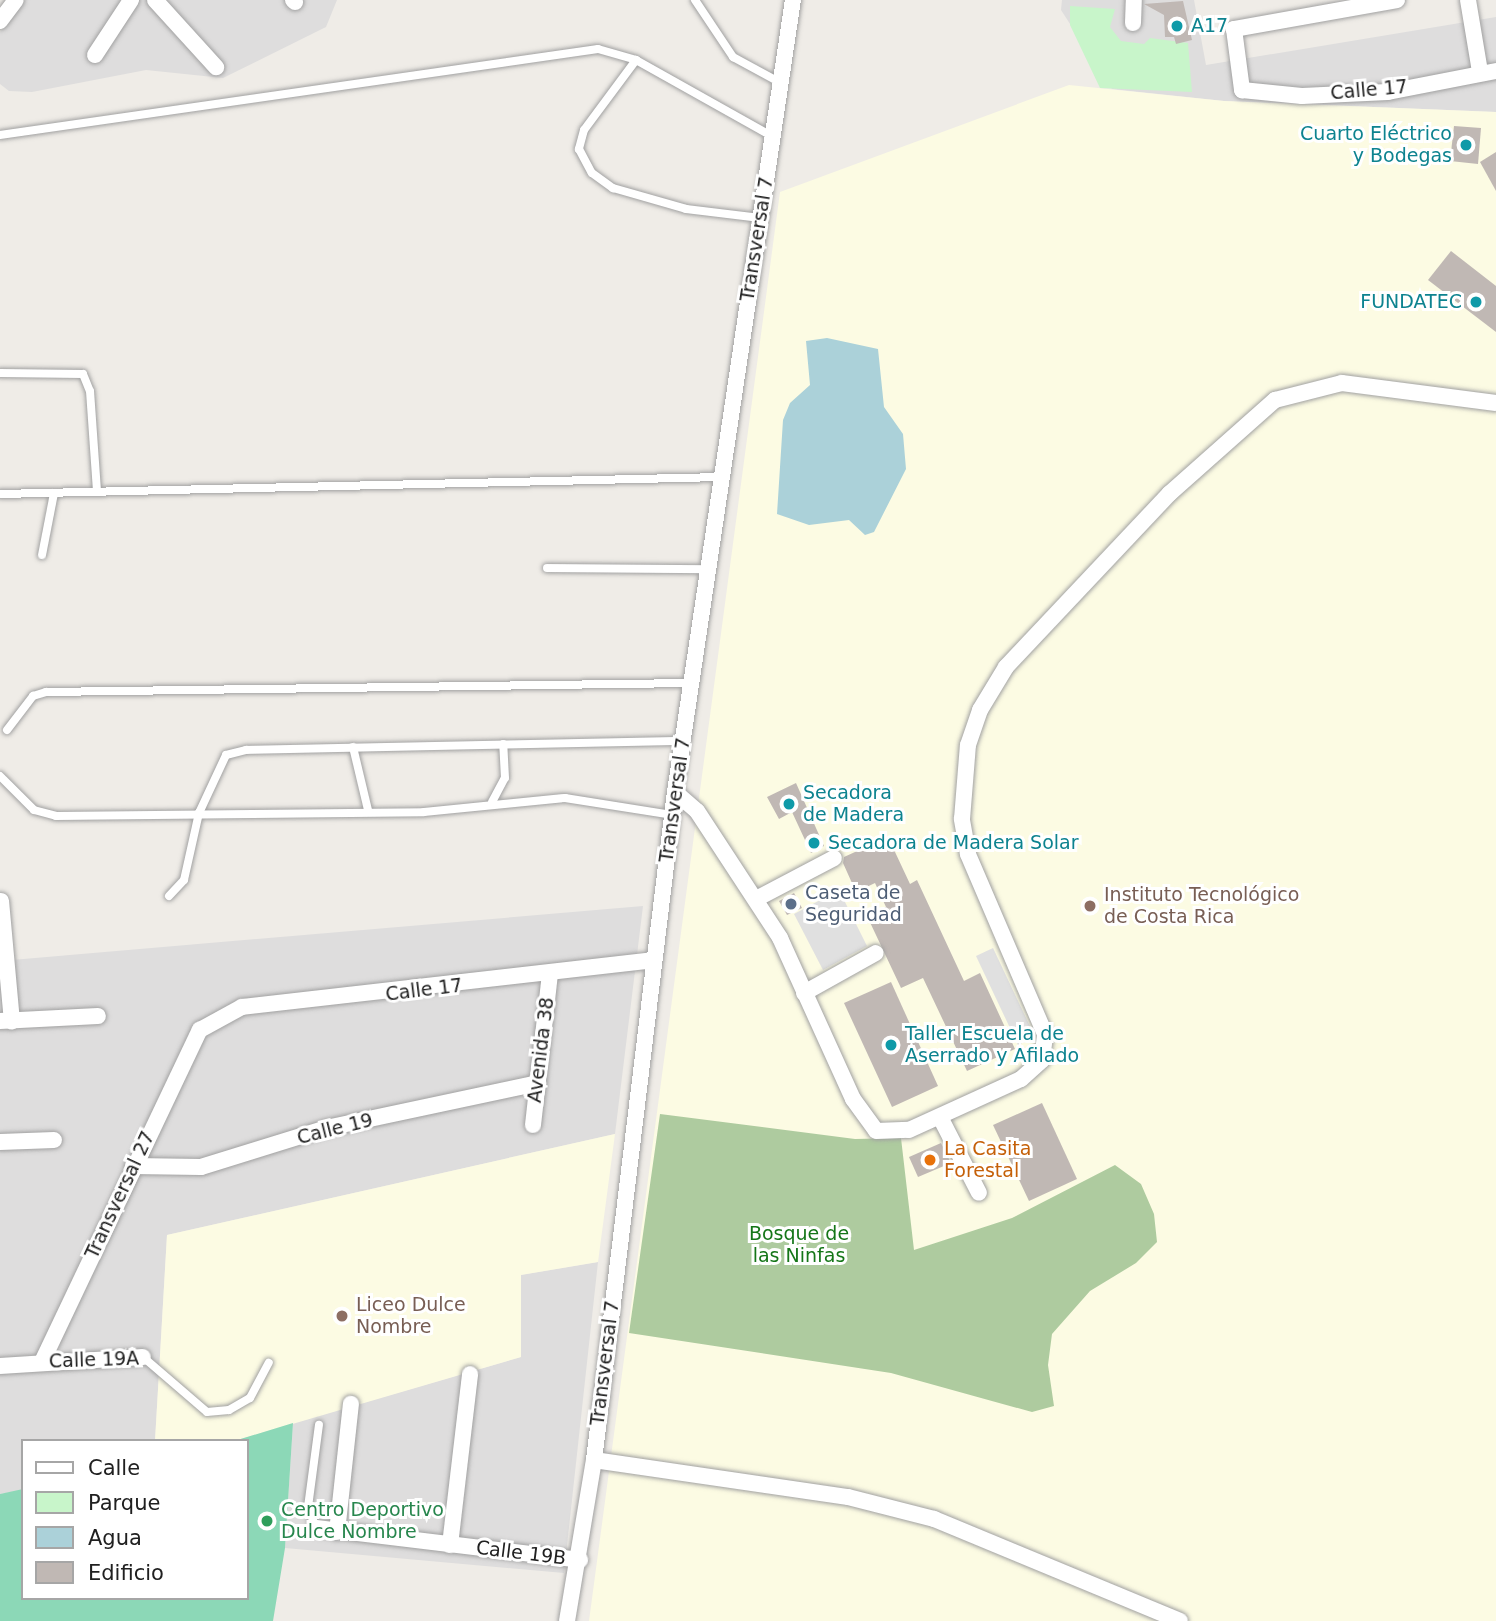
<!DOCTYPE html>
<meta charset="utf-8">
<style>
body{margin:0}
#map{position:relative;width:1496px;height:1621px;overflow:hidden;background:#efece7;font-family:"DejaVu Sans",sans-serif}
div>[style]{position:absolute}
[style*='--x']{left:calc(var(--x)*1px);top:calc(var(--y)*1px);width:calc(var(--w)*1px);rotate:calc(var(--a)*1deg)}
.residential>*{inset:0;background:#dedddd}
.education>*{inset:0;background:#fcfbe3}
.forest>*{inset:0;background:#aecb9f}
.park>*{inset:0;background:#c8f5ca}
.pitch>*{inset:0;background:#8cd8b7}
.parking>*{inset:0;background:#e0e0e0}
.water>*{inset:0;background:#abd1d9}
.building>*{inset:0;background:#c0b8b4}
.roads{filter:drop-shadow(0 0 2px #a1a1a1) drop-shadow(0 0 2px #a1a1a1)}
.service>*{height:8px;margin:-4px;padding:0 4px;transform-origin:4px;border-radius:4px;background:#fff}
.minor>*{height:16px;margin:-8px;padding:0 8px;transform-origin:8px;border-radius:8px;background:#fff}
.dots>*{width:19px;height:19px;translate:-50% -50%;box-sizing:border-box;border:4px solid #fff;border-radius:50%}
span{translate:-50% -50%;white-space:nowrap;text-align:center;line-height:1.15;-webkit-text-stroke:6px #fff;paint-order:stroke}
.culture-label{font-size:19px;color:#0d838f}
.left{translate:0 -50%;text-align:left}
.right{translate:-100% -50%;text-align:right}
.street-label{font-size:19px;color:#202020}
.service-label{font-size:19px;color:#4e5e75}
.education-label{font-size:19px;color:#785e54}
.food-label{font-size:19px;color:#c56008}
.park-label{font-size:19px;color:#157618}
.leisure-label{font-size:19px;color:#27864d}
.legend{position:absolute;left:21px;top:1439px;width:228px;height:161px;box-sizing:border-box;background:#fff;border:2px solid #a6a6a6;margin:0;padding:9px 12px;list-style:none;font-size:21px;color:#202020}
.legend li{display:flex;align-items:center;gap:14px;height:35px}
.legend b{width:35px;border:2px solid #a6a6a6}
</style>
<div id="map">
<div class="residential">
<i style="clip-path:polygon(25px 0,337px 0,326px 27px,223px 78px,146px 70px,32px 92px,9px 91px,0 84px,0 32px)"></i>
<i style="clip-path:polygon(1062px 0,1194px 0,1206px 65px,1496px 17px,1496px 112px,1224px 101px,1112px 89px,1061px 10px)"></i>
<i style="clip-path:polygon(643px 906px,615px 1134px,167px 1235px,155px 1441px,23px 1441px,23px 1490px,0 1494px,0 961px)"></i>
<i style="clip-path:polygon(598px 1262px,564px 1573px,285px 1548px,293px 1423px,521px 1357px,520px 1275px)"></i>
</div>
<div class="education">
<i style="clip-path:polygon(1069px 85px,1224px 101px,1496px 112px,1496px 1621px,589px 1621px,780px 192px)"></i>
<i style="clip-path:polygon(615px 1134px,598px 1262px,521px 1275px,521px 1357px,234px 1441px,155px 1441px,167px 1235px)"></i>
</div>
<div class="forest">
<i style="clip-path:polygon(660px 1114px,855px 1139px,901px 1138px,914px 1250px,1012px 1218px,1115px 1165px,1141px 1184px,1154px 1214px,1157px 1242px,1136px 1263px,1090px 1291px,1052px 1334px,1048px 1365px,1054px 1406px,1032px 1412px,891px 1373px,629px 1333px)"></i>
</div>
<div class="park">
<i style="clip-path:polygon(1070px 6px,1115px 9px,1110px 27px,1121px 41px,1144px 44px,1150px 38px,1188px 43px,1192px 92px,1100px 88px,1070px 25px)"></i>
</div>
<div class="pitch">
<i style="clip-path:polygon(293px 1423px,285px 1548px,273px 1621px,0 1621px,0 1494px,23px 1489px,23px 1598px,247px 1598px,247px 1441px,234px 1441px)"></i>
</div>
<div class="parking">
<i style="clip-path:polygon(839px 890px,867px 946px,823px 970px,794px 914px)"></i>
<i style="clip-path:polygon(993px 948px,1035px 1037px,1018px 1045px,976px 956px)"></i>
</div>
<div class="water">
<i style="clip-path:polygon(827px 338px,878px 349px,884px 407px,903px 434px,906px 469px,874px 532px,865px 535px,849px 520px,809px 525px,777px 514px,783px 420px,790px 403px,810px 385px,806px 341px)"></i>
</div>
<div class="building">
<i style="clip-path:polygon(1183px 1px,1192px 40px,1176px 44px,1174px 37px,1165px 37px,1164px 15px,1144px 4px)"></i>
<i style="clip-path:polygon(1454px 126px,1481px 128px,1478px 164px,1450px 161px)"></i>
<i style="clip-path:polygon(1496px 152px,1496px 191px,1480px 162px)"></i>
<i style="clip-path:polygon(1451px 251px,1496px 286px,1496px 332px,1428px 280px)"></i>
<i style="clip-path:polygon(796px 783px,824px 846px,811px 853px,792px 812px,779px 819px,767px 797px)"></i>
<i style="clip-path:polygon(888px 837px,910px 884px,917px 880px,964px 981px,980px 973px,1015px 1049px,967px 1071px,923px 978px,901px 988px,867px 916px,886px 907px,875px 883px,856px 892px,843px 863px,844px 857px)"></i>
<i style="clip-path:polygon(794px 893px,802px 908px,787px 915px,779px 901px)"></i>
<i style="clip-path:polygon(891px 982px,938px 1086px,892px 1107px,844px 1003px)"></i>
<i style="clip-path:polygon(1042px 1103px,1077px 1179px,1029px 1201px,993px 1125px)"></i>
<i style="clip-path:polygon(941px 1143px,951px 1163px,918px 1177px,909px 1157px)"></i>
</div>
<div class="roads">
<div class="service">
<i style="--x:695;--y:0;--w:69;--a:56.3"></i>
<i style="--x:733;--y:57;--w:55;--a:28.4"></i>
<i style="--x:636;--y:60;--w:87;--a:126.6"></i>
<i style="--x:584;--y:130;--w:20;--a:105"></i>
<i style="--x:579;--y:149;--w:27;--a:62"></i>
<i style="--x:592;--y:173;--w:26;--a:36"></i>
<i style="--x:613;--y:188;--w:76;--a:16"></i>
<i style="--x:686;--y:209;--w:75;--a:6.9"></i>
<i style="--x:0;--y:135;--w:604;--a:-8.18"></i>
<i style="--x:598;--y:49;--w:40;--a:16"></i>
<i style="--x:636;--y:60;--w:157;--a:29.3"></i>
<i style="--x:0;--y:373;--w:83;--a:0.7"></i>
<i style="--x:83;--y:374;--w:18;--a:68"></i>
<i style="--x:90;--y:391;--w:101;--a:86"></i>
<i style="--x:0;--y:494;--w:722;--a:-1.35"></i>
<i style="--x:42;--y:555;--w:63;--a:-79"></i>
<i style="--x:547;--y:568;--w:161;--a:0.4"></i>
<i style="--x:7;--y:730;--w:43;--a:-52.6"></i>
<i style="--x:33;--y:696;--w:14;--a:-17"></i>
<i style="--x:46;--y:692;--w:646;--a:-0.8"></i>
<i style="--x:353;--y:747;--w:65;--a:76.6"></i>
<i style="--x:0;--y:776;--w:48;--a:45"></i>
<i style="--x:34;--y:810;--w:23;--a:15"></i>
<i style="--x:56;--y:816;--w:368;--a:-0.6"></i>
<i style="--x:424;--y:812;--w:142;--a:-5.7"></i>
<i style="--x:565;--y:798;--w:108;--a:9"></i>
<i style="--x:492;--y:802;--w:27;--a:-62"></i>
<i style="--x:505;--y:778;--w:34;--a:-93"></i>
<i style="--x:169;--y:896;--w:22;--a:-47"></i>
<i style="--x:184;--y:880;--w:69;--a:-77.4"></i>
<i style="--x:199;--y:813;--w:64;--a:-65"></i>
<i style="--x:226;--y:755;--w:21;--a:-14"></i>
<i style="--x:246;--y:750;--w:437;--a:-1.2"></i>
<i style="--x:143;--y:1357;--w:84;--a:40.7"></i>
<i style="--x:207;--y:1412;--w:22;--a:-5"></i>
<i style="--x:229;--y:1410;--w:24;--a:-30"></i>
<i style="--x:250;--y:1398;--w:40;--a:-62"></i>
<i style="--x:316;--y:1528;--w:22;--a:-111"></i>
<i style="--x:308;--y:1507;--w:83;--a:-82.4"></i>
</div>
<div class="minor">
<i style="--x:155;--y:0;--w:91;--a:47.7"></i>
<i style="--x:293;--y:0;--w:3;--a:45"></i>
<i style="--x:1397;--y:0;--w:166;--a:169.9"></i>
<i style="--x:1234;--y:29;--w:62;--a:82.5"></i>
<i style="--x:1242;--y:90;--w:60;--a:5.7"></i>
<i style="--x:1302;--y:96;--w:86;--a:-2.7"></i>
<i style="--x:1388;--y:92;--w:110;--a:-11"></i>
<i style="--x:1468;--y:0;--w:73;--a:80.5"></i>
<i style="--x:0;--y:21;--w:26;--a:-53"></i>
<i style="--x:1133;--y:23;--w:23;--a:-88"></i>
<i style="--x:95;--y:55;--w:66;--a:-56.8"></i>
<i style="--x:675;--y:792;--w:29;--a:41"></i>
<i style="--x:697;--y:811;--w:152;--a:56.8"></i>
<i style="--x:780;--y:938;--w:177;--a:65.6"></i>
<i style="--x:853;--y:1099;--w:39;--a:54"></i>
<i style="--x:876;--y:1131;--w:33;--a:-2"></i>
<i style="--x:909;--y:1130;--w:123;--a:-24.5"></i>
<i style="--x:1021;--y:1079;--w:28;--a:-42"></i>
<i style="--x:1042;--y:1060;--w:26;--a:-83"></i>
<i style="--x:1045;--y:1034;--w:196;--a:-113.2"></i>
<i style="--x:968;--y:854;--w:36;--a:-100"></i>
<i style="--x:962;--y:819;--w:74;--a:-85.4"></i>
<i style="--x:968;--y:745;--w:37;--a:-71"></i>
<i style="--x:980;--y:710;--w:50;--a:-58.8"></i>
<i style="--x:1006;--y:667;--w:238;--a:-46.7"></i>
<i style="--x:1169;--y:494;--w:142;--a:-41.6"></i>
<i style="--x:1275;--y:400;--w:69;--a:-14.2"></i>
<i style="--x:1342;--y:383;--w:155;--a:7.4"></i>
<i style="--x:756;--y:899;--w:88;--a:-27.7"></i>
<i style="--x:1;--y:901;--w:121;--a:84.8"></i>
<i style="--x:804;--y:993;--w:82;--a:-29.1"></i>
<i style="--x:0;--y:1021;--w:98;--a:-2.9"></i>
<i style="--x:940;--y:1117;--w:85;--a:62.8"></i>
<i style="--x:533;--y:1125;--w:152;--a:-83.6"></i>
<i style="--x:0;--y:1142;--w:54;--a:-2.1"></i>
<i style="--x:133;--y:1166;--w:68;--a:0.8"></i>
<i style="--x:201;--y:1167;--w:132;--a:-17.2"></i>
<i style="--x:327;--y:1128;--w:216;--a:-12"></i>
<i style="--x:42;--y:1362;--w:368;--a:-64.6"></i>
<i style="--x:200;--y:1030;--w:48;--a:-28.7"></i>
<i style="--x:242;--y:1007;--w:414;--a:-6.5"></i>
<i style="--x:0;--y:1366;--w:143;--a:-3.6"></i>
<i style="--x:594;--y:1460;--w:257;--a:8.3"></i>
<i style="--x:848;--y:1497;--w:89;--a:14.3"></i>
<i style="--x:934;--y:1519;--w:266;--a:22.5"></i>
<i style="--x:316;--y:1528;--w:266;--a:6.9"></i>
<i style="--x:337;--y:1532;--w:129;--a:-83.8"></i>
<i style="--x:450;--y:1545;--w:172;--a:-83.3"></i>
<i style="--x:567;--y:1621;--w:163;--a:-80.5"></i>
<i style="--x:594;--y:1460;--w:673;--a:-83.09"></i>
<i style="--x:675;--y:792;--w:801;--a:-81.53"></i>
</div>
</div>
<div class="dots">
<i style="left:1177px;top:26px;background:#0f9aa8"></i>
<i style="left:1466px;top:145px;background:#0f9aa8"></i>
<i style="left:1476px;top:302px;background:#0f9aa8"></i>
<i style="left:789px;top:804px;background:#0f9aa8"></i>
<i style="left:814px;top:843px;background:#0f9aa8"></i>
<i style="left:791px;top:904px;background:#5c6f8a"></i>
<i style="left:1090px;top:906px;background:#8d6e63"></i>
<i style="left:891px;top:1045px;background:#0f9aa8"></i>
<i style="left:930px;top:1160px;background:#e8710a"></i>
<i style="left:342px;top:1316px;background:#8d6e63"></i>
<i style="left:267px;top:1521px;background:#2e9e5b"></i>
</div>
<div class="culture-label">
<span class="left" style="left:1191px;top:26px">A17</span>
<span class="right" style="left:1452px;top:145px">Cuarto Eléctrico<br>y Bodegas</span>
<span class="right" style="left:1462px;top:302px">FUNDATEC</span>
<span class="left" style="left:803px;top:804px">Secadora<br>de Madera</span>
<span class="left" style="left:828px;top:843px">Secadora de Madera Solar</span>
<span class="left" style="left:905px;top:1045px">Taller Escuela de<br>Aserrado y Afilado</span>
</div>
<div class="street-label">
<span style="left:1369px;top:90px;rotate:-5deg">Calle 17</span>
<span style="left:757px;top:239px;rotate:-81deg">Transversal 7</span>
<span style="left:675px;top:800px;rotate:-82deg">Transversal 7</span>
<span style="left:424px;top:990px;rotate:-7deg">Calle 17</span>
<span style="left:541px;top:1050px;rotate:-83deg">Avenida 38</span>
<span style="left:335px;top:1129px;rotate:-14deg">Calle 19</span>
<span style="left:120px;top:1195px;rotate:-65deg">Transversal 27</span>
<span style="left:94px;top:1360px;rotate:-2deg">Calle 19A</span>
<span style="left:605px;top:1363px;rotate:-83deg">Transversal 7</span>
<span style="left:521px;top:1553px;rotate:7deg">Calle 19B</span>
</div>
<div class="service-label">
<span class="left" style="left:805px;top:904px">Caseta de<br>Seguridad</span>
</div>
<div class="education-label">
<span class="left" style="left:1104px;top:906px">Instituto Tecnológico<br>de Costa Rica</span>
<span class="left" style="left:356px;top:1316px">Liceo Dulce<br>Nombre</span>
</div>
<div class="food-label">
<span class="left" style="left:944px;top:1160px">La Casita<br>Forestal</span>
</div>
<div class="park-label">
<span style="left:799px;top:1245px">Bosque de<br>las Ninfas</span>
</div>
<div class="leisure-label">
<span class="left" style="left:281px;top:1521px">Centro Deportivo<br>Dulce Nombre</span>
</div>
<ul class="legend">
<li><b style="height:9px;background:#fff"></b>Calle</li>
<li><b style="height:19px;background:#c8f5ca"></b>Parque</li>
<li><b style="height:19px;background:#abd1d9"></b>Agua</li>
<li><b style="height:19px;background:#c0b8b4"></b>Edificio</li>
</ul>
</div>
